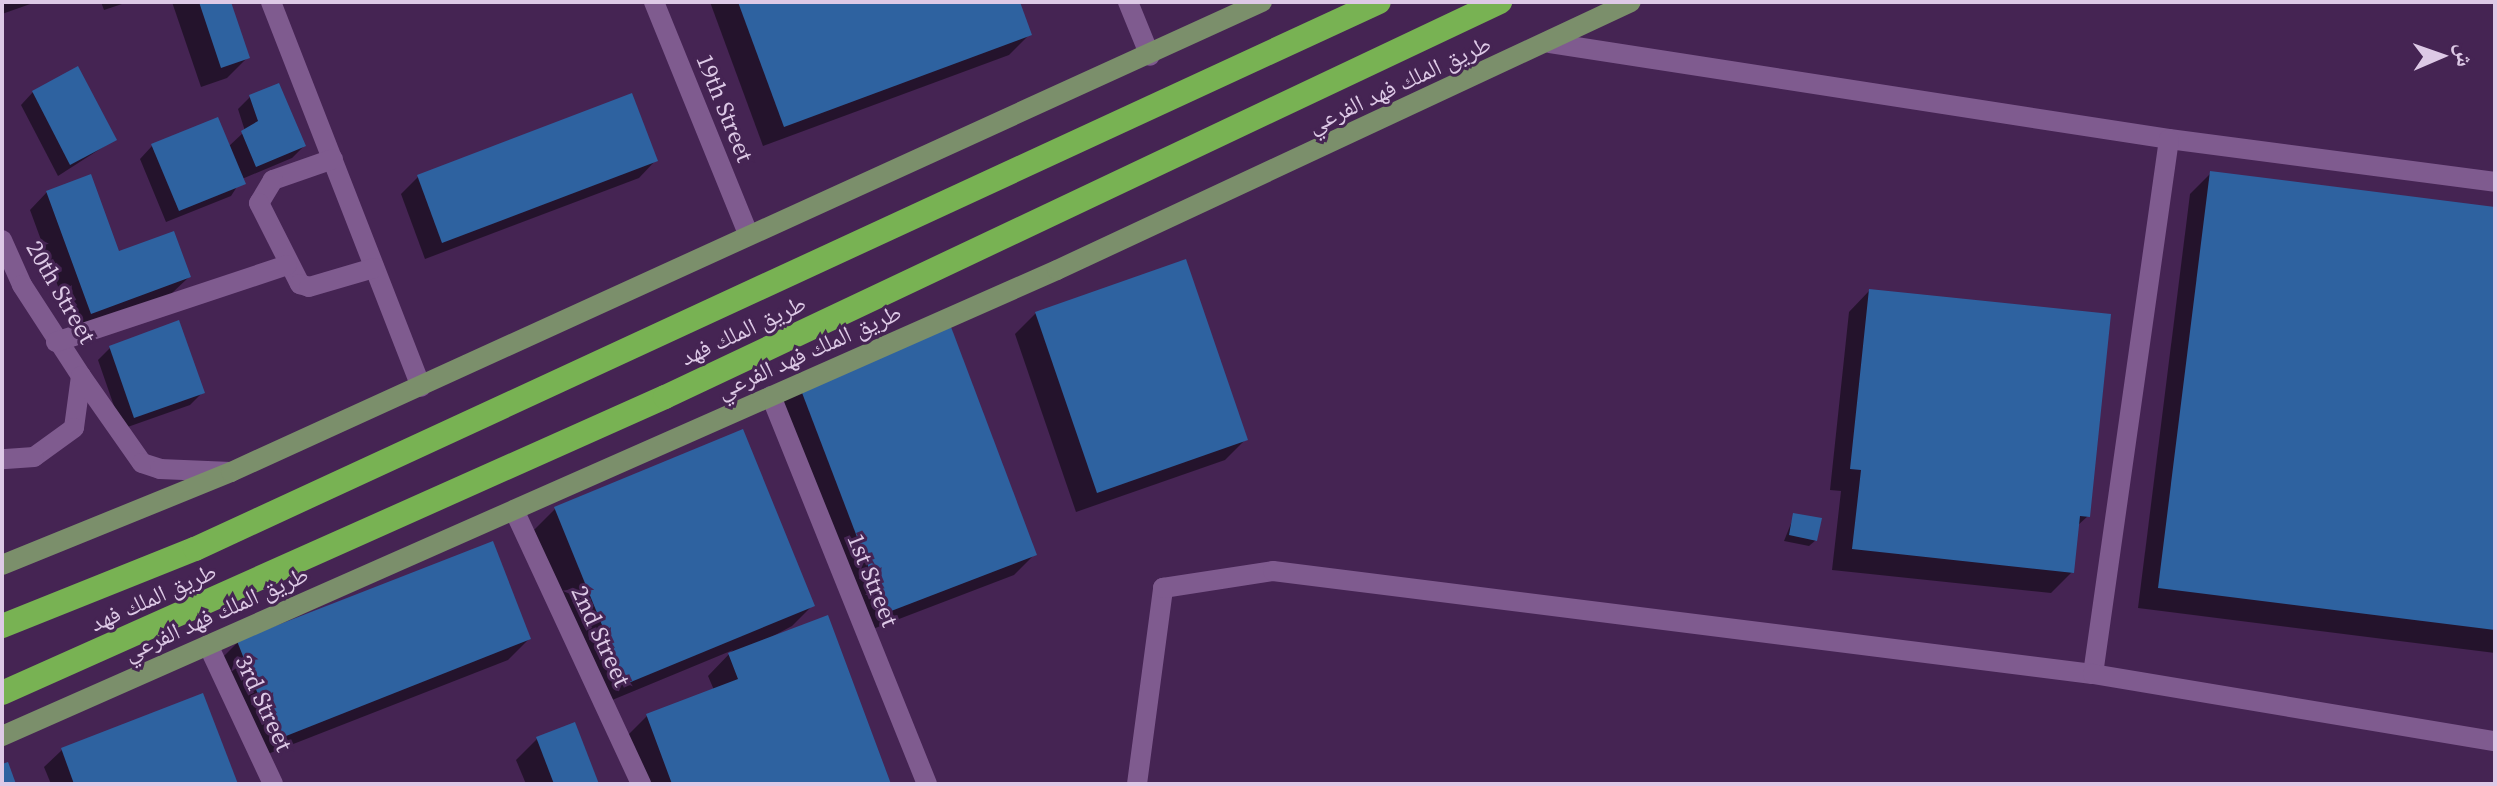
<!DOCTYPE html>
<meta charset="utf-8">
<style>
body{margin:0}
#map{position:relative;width:2497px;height:786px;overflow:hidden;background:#452453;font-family:"Source Serif 4","Noto Naskh Arabic",serif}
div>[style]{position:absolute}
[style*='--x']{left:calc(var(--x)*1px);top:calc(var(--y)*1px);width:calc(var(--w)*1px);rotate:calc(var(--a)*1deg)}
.shadow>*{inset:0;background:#0007}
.building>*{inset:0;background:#2e62a0}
.minor>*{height:20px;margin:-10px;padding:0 10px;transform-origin:10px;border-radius:10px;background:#7f5b8f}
.major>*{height:20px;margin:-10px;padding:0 10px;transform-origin:10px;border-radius:10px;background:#7b8f6b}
.highway>*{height:24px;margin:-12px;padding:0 12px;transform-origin:12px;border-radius:12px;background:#78b253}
span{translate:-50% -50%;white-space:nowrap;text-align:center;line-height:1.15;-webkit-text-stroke:6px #452453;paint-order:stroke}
.street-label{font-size:24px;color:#ddc9e6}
.frame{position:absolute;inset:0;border:4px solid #ddc9e6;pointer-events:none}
.north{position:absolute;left:2401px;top:16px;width:80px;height:80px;-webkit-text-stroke:6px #452453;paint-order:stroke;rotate:88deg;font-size:22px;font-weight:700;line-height:32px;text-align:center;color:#ddc9e6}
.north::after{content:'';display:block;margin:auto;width:28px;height:36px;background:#ddc9e6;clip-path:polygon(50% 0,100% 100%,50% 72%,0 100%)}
</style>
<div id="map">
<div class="shadow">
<i style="clip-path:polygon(2px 2px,36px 2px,2px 14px)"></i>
<i style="clip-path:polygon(101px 2px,128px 2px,104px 10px)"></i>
<i style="clip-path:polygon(172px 2px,229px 2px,248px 57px,227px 78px,201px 87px)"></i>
<i style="clip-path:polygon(710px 2px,1018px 2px,1030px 34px,1009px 55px,763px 146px)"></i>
<i style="clip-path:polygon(33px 92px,114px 140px,58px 176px,21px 105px)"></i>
<i style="clip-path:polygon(250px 97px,304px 146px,292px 158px,242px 179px,231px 196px,166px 222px,140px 159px,152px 146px,228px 147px,245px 131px,238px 109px)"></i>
<i style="clip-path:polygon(656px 160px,639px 178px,425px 259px,401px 194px,418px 177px)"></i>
<i style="clip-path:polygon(2211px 173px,2495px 209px,2495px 653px,2138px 608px,2190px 194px)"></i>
<i style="clip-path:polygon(47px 192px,118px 254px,189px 277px,171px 294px,74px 330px,30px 210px)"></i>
<i style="clip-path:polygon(1869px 291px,2088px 516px,2077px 526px,2072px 572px,2051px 593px,1832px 570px,1841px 491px,1830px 490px,1849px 312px)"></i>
<i style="clip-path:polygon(1036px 313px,1246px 439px,1225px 460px,1076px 512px,1015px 334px)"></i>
<i style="clip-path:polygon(110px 348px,203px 392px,190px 405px,122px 429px,98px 360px)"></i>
<i style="clip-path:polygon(797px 379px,1035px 554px,1014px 575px,865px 632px,776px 400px)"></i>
<i style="clip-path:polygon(555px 509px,813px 605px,792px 626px,762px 642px,889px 784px,644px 784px,626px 737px,647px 716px,714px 690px,708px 676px,733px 650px,605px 703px,534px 530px)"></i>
<i style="clip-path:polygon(1794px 516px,1816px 540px,1809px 546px,1784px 541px)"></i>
<i style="clip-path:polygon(529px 639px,508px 660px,255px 759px,217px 663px,238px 642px)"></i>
<i style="clip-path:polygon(537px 739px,597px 784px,526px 784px,516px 760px)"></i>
<i style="clip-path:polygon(62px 750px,236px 784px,51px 784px,44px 767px)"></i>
</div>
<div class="building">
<i style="clip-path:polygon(199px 2px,231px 2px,250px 58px,221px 68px)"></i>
<i style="clip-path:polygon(738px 2px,1020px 2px,1032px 35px,784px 127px)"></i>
<i style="clip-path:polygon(78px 66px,117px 140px,70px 165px,32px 91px)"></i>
<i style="clip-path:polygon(279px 83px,306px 146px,256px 167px,241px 131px,258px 121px,249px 95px)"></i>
<i style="clip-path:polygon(632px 93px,658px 161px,442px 243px,417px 175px)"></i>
<i style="clip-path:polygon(218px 117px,246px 184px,179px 211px,151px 144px)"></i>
<i style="clip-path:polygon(2210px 171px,2495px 207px,2495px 630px,2158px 588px)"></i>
<i style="clip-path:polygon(91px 174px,119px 251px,174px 231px,191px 277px,91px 314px,46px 191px)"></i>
<i style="clip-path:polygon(1186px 259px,1248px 440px,1097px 493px,1035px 312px)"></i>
<i style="clip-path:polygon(1869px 289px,2111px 314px,2090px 517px,2080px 516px,2074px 573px,1852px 549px,1861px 470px,1850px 469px)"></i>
<i style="clip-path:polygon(948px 319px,1037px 555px,886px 613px,796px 377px)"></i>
<i style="clip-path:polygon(179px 320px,205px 393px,134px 418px,109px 346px)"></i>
<i style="clip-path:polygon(743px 429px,815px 606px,626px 684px,554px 507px)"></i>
<i style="clip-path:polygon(1793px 513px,1822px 518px,1817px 541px,1789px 535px)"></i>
<i style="clip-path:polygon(493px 541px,531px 639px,276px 740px,237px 641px)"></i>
<i style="clip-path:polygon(828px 615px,891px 784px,672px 784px,646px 714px,738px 679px,728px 653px)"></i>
<i style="clip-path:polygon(203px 693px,238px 784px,74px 784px,61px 748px)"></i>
<i style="clip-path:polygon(575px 722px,599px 784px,554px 784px,536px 737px)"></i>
<i style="clip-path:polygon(8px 762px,16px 784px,2px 784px,2px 764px)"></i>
</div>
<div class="minor">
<i style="--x:271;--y:2;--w:413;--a:68.7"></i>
<i style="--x:654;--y:2;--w:250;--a:67.9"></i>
<i style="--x:1128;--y:2;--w:58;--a:67.8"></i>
<i style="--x:1550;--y:43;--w:626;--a:8.82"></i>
<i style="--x:2169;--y:139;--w:329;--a:7.5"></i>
<i style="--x:333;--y:159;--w:64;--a:160.7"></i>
<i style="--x:273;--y:180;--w:27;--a:121"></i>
<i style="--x:259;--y:203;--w:91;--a:63.2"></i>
<i style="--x:300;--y:284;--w:9;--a:18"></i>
<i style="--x:309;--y:287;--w:68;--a:-16.3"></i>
<i style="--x:2;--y:240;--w:49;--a:66"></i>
<i style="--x:22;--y:285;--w:108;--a:57"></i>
<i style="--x:81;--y:376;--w:52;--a:97.7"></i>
<i style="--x:74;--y:428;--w:49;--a:144.1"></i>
<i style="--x:34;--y:457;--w:32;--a:176"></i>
<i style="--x:56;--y:342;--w:243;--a:-18.4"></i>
<i style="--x:81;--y:376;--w:106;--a:55"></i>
<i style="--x:142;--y:463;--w:19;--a:18"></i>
<i style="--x:160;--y:469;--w:71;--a:2.4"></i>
<i style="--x:771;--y:396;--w:418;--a:68.1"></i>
<i style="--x:514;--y:510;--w:302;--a:65.1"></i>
<i style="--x:208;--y:645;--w:153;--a:64.9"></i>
<i style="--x:2093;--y:674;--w:540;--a:-81.91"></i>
<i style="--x:1137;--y:784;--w:198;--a:-82.4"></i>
<i style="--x:1163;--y:588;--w:111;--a:-8.8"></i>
<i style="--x:1273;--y:571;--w:826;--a:7.16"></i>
<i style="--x:2093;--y:674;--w:408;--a:9.5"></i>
</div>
<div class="major">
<i style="--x:2;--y:565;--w:247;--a:-22.1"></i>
<i style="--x:231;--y:472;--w:1133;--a:-24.51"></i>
<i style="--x:2;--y:736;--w:1153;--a:-23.83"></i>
<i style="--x:1057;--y:270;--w:633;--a:-25.03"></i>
</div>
<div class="highway">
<i style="--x:2;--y:626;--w:208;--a:-21.8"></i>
<i style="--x:195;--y:549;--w:1304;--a:-24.8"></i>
<i style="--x:2;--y:693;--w:726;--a:-24.06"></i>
<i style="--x:665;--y:397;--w:924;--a:-25.32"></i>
</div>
<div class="street-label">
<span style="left:1399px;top:84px;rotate:-25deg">طريق الملك فهد الفرعي</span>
<span style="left:725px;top:108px;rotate:68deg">19th Street</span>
<span style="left:61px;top:292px;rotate:60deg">20th Street</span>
<span style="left:743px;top:330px;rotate:-25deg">طريق الملك فهد</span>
<span style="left:809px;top:351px;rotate:-24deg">طريق الملك فهد الفرعي</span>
<span style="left:873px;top:580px;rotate:68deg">1st Street</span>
<span style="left:153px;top:597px;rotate:-24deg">طريق الملك فهد</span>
<span style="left:216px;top:613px;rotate:-24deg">طريق الملك فهد الفرعي</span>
<span style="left:601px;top:636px;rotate:65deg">2nd Street</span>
<span style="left:264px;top:703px;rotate:65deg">3rd Street</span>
</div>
<div class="frame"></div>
<div class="north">ش</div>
</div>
